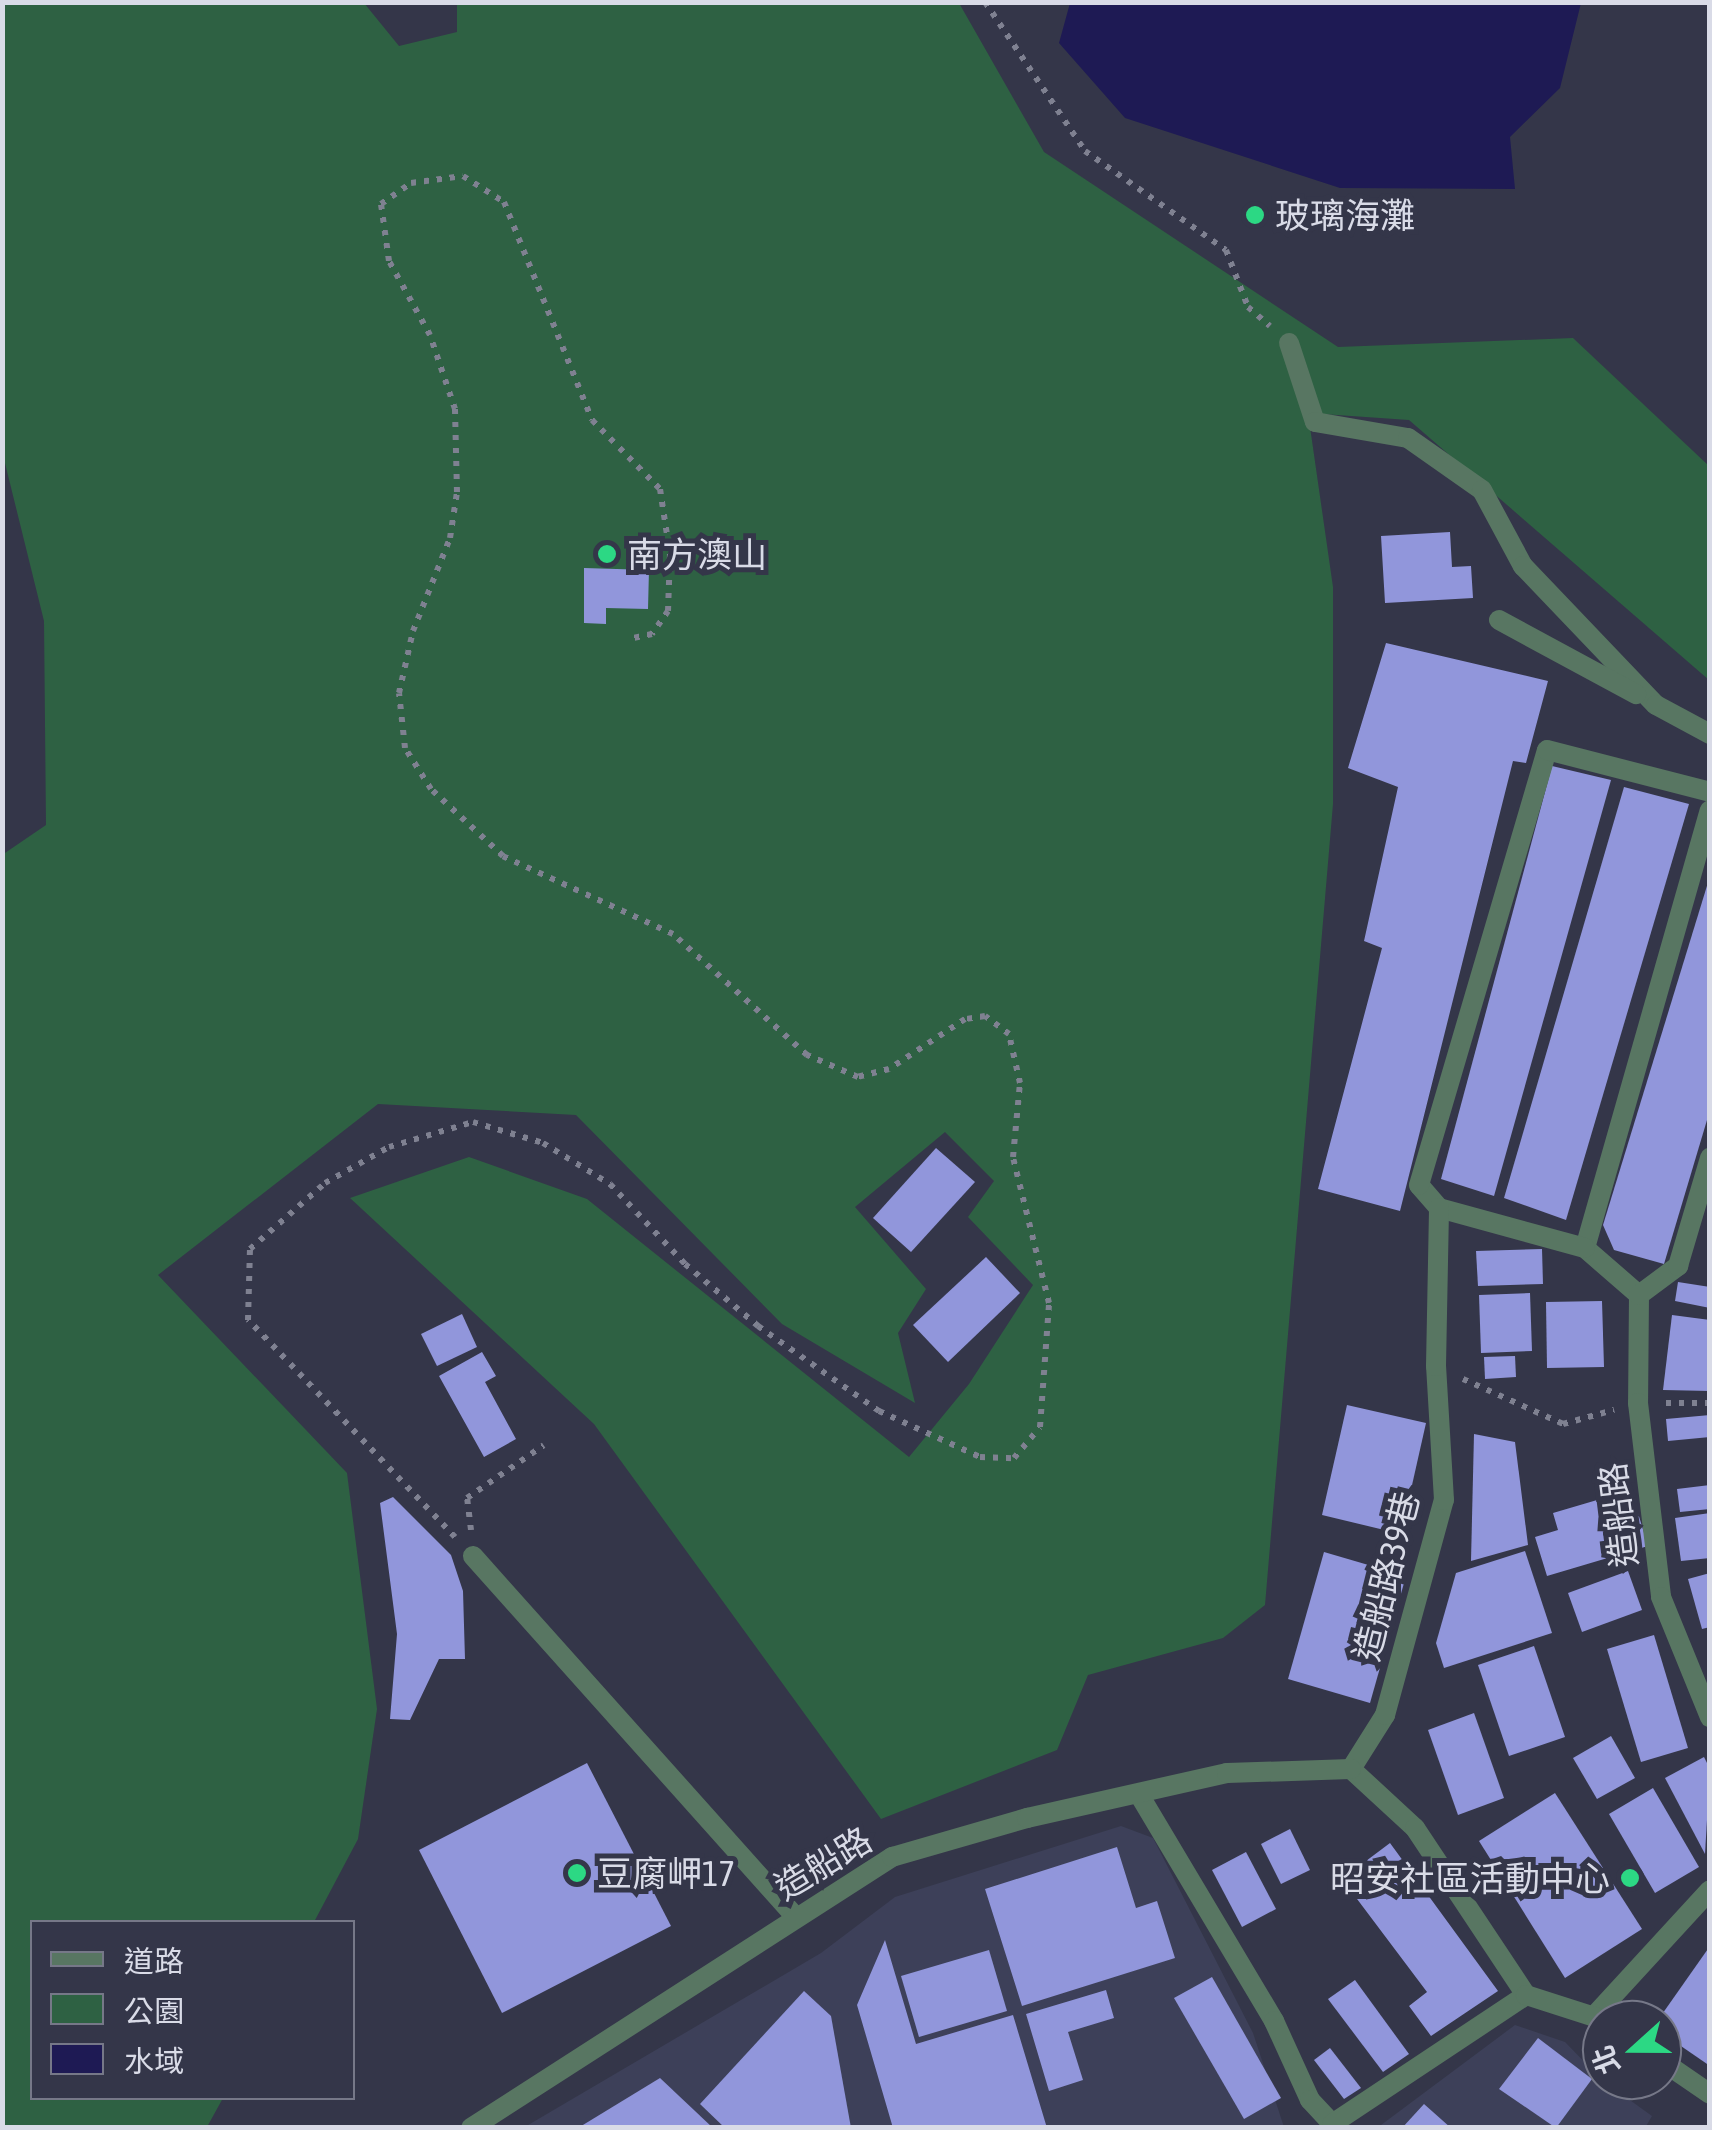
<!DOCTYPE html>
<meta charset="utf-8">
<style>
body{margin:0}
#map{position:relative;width:1712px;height:2130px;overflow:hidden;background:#343649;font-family:"Asap Condensed","Noto Sans TC",sans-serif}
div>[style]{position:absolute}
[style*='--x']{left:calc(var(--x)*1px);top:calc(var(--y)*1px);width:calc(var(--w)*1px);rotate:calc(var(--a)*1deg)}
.built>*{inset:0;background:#3d4059}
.green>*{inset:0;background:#2e6143}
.water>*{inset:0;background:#1e1a54}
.building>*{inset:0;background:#9196db}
.path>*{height:6px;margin-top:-3px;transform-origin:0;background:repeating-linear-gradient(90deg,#7f8191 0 5px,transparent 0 13px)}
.lane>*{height:20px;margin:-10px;padding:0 10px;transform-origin:10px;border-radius:10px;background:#587662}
.street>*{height:20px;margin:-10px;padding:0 10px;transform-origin:10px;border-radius:10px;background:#587662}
.dots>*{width:28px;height:28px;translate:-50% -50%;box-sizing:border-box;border:5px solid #343649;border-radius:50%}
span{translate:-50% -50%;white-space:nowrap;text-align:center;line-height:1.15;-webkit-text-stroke:10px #343649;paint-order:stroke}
.poi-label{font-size:35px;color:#d9dbe7}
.left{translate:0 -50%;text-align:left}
.right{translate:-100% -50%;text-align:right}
.street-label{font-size:35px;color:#d9dbe7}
.frame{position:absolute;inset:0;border:5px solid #d9dbe7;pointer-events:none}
.legend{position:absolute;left:30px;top:1920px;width:325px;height:180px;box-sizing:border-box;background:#343649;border:2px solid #767888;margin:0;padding:12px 18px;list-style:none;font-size:30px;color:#d9dbe7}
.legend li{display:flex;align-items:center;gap:20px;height:50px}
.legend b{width:50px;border:2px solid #767888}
.north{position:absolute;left:1582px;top:2000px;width:100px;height:100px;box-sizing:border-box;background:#343649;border:2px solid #767888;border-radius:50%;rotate:249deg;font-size:28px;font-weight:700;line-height:40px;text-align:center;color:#d9dbe7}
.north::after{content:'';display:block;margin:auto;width:35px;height:45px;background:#2cd884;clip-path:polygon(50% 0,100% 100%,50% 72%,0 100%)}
</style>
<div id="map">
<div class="built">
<i style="clip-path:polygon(1121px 1826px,1153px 1838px,1253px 2033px,1284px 2127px,523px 2128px,821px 1953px,895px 1897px)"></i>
<i style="clip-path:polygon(1515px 2025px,1565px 2042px,1602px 2080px,1652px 2116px,1645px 2128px,1377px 2128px)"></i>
</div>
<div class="green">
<i style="clip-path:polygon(3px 3px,364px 3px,399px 46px,457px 32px,457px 3px,959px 3px,1044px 152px,1338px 347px,1573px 338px,1709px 466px,1709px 680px,1409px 420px,1308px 413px,1333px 587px,1333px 804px,1265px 1605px,1223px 1638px,1088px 1675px,1057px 1750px,881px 1819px,594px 1424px,350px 1198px,469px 1157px,587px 1199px,909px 1457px,969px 1384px,1033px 1285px,968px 1217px,994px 1181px,945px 1132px,855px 1207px,926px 1289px,898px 1333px,915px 1403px,782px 1324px,576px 1115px,378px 1104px,158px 1275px,347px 1473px,377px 1709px,358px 1839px,314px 1922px,32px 1922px,32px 2098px,223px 2098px,207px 2127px,3px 2128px,2px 855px,46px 825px,44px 621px,2px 451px)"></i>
</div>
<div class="water">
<i style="clip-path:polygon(1070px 3px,1070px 2px,1581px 3px,1560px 88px,1510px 137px,1515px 189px,1340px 188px,1125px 118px,1059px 43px)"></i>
</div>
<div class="building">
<i style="clip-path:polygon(1450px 532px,1452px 567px,1471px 566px,1473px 598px,1385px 603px,1381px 536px)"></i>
<i style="clip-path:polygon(584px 568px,649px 570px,648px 609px,606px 608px,606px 624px,584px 623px)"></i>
<i style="clip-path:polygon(1386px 643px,1548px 681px,1526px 763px,1513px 761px,1400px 1211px,1318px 1189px,1382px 948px,1364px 941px,1398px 787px,1348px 768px)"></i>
<i style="clip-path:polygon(1552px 766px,1611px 780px,1494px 1196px,1441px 1179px)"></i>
<i style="clip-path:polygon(1624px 787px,1689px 804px,1566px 1220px,1504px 1198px)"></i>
<i style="clip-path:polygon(1710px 876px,1710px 1110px,1664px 1264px,1614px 1250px,1603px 1225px)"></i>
<i style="clip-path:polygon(936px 1148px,975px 1182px,911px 1252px,873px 1218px)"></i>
<i style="clip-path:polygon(1542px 1249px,1543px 1284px,1478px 1286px,1476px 1251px)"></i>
<i style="clip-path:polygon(986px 1257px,1020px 1293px,948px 1362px,913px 1325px)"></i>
<i style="clip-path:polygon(1678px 1282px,1710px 1287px,1710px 1308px,1675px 1301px)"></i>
<i style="clip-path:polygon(1530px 1293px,1532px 1351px,1481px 1353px,1479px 1295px)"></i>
<i style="clip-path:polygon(1602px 1301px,1604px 1367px,1547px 1368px,1546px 1302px)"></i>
<i style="clip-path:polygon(462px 1314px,477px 1347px,437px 1366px,421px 1334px)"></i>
<i style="clip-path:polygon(1672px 1315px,1710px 1320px,1710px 1391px,1663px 1390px)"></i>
<i style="clip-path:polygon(482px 1352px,496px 1376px,485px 1382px,516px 1439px,484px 1457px,439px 1376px)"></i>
<i style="clip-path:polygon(1515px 1356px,1516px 1377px,1485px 1379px,1484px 1357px)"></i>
<i style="clip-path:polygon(1347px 1405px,1426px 1423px,1401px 1534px,1322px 1515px)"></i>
<i style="clip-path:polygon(1710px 1415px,1710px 1437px,1668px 1441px,1666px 1419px)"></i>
<i style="clip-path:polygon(1474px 1434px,1515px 1442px,1528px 1545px,1471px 1561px)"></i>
<i style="clip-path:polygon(1710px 1485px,1710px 1509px,1680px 1512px,1677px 1489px)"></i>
<i style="clip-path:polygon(1631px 1490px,1648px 1546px,1547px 1576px,1535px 1537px,1558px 1530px,1553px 1513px)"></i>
<i style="clip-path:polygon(393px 1497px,451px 1555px,463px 1591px,465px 1659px,439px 1659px,410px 1720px,390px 1719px,397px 1634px,380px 1503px)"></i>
<i style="clip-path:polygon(1710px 1513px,1710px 1558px,1681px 1561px,1675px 1518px)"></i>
<i style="clip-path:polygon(1525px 1551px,1552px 1633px,1444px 1668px,1436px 1643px,1456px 1573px)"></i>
<i style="clip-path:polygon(1324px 1552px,1406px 1576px,1370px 1703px,1288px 1679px)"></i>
<i style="clip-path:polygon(1628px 1571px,1642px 1610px,1582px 1632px,1568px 1593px)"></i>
<i style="clip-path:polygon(1710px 1573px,1710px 1627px,1702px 1629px,1688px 1579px)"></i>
<i style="clip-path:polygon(1654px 1635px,1688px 1748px,1641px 1762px,1607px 1649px)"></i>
<i style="clip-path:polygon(1534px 1646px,1565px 1737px,1509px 1756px,1478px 1665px)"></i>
<i style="clip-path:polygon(1474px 1713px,1504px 1798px,1458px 1815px,1428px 1730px)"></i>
<i style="clip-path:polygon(1611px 1736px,1635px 1778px,1597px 1799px,1573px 1758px)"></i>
<i style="clip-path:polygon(1704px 1757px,1710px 1769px,1705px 1854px,1665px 1778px)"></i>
<i style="clip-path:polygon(587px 1763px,671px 1926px,502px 2013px,419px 1850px)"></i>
<i style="clip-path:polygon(1653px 1788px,1699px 1867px,1655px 1893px,1609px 1814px)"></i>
<i style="clip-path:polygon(1555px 1793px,1642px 1929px,1565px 1978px,1479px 1841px)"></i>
<i style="clip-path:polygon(1290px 1829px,1310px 1870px,1281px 1884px,1261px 1844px)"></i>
<i style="clip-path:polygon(1390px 1843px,1498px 1991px,1431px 2036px,1409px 2006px,1427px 1992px,1342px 1879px)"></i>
<i style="clip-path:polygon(1117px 1847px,1136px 1908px,1157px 1901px,1175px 1958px,1022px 2006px,985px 1889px)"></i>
<i style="clip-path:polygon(1246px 1852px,1276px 1909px,1242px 1927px,1212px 1870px)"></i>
<i style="clip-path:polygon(885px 1940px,916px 2044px,1013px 2015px,1047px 2128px,893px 2128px,857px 2005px)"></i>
<i style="clip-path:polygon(1710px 1946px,1710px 2066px,1662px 2033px,1658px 2020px)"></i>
<i style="clip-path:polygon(989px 1950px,1007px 2011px,919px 2037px,901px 1976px)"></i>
<i style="clip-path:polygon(1212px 1977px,1281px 2098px,1244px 2119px,1174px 1998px)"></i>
<i style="clip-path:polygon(1355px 1980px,1409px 2054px,1383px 2072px,1328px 1999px)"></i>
<i style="clip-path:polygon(1106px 1990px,1114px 2018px,1068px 2032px,1083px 2080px,1049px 2091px,1026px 2014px)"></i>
<i style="clip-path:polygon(804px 1991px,831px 2016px,851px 2128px,725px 2128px,700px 2104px)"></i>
<i style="clip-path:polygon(1538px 2038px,1592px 2079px,1556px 2128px,1499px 2089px)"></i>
<i style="clip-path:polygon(1330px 2048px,1361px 2088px,1344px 2099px,1314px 2060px)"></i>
<i style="clip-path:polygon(660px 2078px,713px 2128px,578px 2128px)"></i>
<i style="clip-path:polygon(1424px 2104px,1451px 2128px,1402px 2128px)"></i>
</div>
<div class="path">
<i style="--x:985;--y:2;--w:179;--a:56.1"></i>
<i style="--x:1085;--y:151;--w:172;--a:35.1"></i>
<i style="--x:1226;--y:250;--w:61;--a:68.9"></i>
<i style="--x:1248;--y:307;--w:29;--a:41"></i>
<i style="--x:1463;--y:1379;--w:110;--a:24.2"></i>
<i style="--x:1563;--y:1424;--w:53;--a:-15.4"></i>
<i style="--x:1666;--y:1403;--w:44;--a:0"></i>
<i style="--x:471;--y:1530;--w:32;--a:-97"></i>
<i style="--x:467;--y:1498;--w:93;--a:-34.5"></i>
<i style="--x:455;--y:1537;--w:300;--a:-133.6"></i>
<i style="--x:248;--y:1320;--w:71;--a:-88.4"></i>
<i style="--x:250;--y:1249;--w:100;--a:-41.3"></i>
<i style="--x:325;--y:1183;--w:73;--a:-29.4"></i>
<i style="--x:389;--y:1147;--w:88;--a:-16.6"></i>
<i style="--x:473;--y:1122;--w:73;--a:16.7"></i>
<i style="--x:543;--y:1143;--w:79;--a:31.5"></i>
<i style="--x:610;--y:1184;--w:110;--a:46.8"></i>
<i style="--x:685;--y:1264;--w:96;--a:40.3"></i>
<i style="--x:758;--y:1326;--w:148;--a:35.1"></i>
<i style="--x:879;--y:1411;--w:111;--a:24.5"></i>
<i style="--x:980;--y:1457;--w:34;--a:2"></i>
<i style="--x:1014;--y:1458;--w:40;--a:-50"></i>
<i style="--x:1040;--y:1427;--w:124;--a:-85.8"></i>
<i style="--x:1049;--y:1303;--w:150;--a:-103.9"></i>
<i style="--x:1013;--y:1157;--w:74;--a:-84.6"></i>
<i style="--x:1020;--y:1083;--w:50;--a:-102.7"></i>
<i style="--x:1009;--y:1034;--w:30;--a:-143"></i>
<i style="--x:985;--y:1016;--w:20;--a:171"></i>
<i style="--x:965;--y:1019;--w:91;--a:146.7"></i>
<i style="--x:889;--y:1069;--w:32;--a:166"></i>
<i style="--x:858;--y:1077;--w:56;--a:-156.7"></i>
<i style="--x:807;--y:1055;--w:181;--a:-137.9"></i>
<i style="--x:673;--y:934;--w:187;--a:-155.4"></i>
<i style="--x:503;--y:856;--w:98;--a:-137.1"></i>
<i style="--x:431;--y:789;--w:49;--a:-122.4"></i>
<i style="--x:405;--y:748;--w:55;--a:-96.2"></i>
<i style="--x:399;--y:693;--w:64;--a:-77.3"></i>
<i style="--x:413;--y:631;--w:100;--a:-68.3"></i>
<i style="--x:450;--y:538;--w:47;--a:-81.3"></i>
<i style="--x:457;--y:492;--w:83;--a:-91.4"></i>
<i style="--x:455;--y:409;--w:78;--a:-108.7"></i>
<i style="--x:430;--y:335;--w:85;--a:-119"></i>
<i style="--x:389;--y:261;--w:58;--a:-98"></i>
<i style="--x:381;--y:204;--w:37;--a:-35"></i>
<i style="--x:411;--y:183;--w:52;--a:-7.7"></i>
<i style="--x:463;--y:176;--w:49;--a:32.4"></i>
<i style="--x:504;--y:202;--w:235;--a:68"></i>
<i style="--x:592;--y:420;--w:97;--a:45.4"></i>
<i style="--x:660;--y:489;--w:66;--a:81.3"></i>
<i style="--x:670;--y:554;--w:57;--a:92"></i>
<i style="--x:668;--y:611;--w:28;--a:125"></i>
<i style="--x:652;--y:634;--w:24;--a:168"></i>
</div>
<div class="lane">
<i style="--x:1289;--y:343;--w:83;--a:71.8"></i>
<i style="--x:1315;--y:422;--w:94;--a:9.8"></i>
<i style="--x:1408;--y:438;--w:90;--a:35.1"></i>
<i style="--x:1482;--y:490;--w:86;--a:61.7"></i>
<i style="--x:1523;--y:566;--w:192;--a:46.3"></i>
<i style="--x:1656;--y:705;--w:61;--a:28.2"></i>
<i style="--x:1499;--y:620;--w:156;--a:28.4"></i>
<i style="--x:1585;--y:1248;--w:455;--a:-74.1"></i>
<i style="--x:1639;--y:1295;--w:72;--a:-139"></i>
<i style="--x:1585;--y:1248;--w:151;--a:-164.7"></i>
<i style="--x:1439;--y:1208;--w:30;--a:-131"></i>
<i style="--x:1419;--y:1185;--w:453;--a:-73.6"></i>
<i style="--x:1547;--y:750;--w:168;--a:14.4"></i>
<i style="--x:1639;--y:1295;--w:108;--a:90.5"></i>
<i style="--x:1638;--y:1403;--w:195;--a:83.2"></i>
<i style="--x:1661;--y:1597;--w:130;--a:67.8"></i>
<i style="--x:1639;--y:1295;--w:49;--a:-36.6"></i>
<i style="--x:1678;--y:1266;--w:113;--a:-73.5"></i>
<i style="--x:473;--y:1556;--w:484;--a:48.2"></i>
<i style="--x:1140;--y:1796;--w:262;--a:59.2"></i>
<i style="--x:1274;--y:2021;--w:87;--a:65.5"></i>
<i style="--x:1310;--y:2100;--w:33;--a:47"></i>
<i style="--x:1332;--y:2124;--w:233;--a:-33.6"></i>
<i style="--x:1596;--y:2014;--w:168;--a:-47.4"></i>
</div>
<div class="street">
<i style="--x:1351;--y:1769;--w:64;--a:-57.8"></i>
<i style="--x:1385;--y:1715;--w:223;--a:-74.7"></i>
<i style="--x:1444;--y:1500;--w:134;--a:-93.4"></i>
<i style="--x:1436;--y:1366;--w:158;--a:-88.9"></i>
<i style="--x:1351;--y:1769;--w:87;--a:42.7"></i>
<i style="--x:1415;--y:1828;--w:201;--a:56.4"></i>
<i style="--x:1526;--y:1995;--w:82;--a:17.8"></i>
<i style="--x:1662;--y:2061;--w:58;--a:34.5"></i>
<i style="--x:471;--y:2128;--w:501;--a:-32.77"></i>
<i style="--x:892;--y:1857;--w:141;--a:-16.1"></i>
<i style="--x:1027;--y:1818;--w:205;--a:-12.7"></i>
<i style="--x:1227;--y:1773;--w:124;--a:-1.8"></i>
</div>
<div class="dots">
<i style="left:1255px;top:215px;background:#2cd884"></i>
<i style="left:607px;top:554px;background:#2cd884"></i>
<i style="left:577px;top:1873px;background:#2cd884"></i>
<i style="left:1630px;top:1878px;background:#2cd884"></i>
</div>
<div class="poi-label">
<span class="left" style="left:1275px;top:215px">玻璃海灘</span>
<span class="left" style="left:627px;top:554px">南方澳山</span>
<span class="left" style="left:597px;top:1873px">豆腐岬17</span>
<span class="right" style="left:1610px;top:1878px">昭安社區活動中心</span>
</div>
<div class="street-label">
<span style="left:1618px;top:1515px;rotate:-97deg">造船路</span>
<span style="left:1386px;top:1576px;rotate:-76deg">造船路39巷</span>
<span style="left:823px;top:1863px;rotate:-31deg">造船路</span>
</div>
<div class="frame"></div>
<ul class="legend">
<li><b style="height:12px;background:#587662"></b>道路</li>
<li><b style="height:28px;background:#2e6143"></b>公園</li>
<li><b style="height:28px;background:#1e1a54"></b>水域</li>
</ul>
<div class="north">北</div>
</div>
